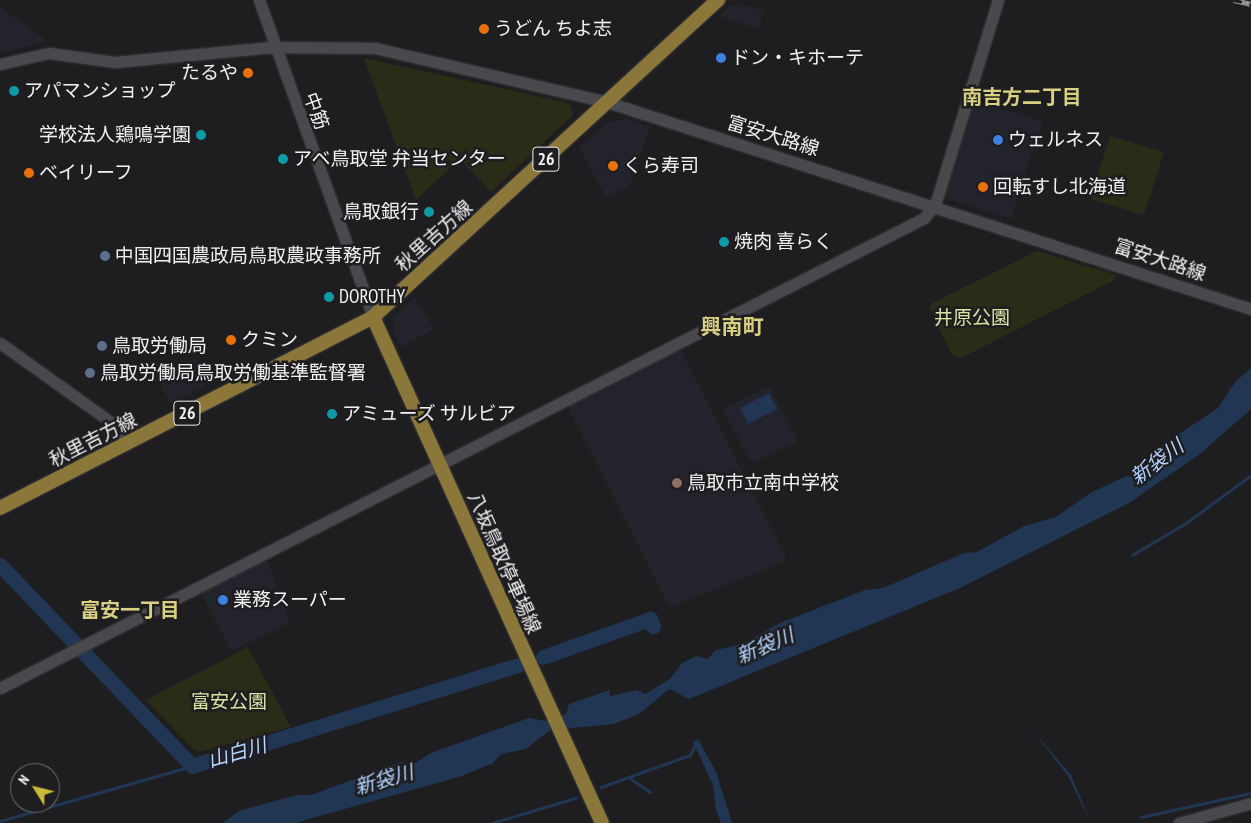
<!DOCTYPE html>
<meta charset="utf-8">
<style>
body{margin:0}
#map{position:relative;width:1251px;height:823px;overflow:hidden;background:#1e1e21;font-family:"PT Sans Narrow","Noto Sans JP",sans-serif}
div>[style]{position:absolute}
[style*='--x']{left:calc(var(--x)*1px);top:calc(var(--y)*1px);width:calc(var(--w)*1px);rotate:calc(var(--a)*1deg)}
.built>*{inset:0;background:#23232c}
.green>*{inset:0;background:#2a2c17}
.water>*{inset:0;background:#213652}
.stream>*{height:2.5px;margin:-1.25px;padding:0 1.25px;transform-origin:1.25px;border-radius:1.25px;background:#213652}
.river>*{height:15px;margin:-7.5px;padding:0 7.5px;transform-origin:7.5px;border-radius:7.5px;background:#213652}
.roads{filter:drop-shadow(0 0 1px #3b3b3e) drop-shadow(0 0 1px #3b3b3e)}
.minor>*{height:11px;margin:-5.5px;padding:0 5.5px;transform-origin:5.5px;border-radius:5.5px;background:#49494d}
.major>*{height:14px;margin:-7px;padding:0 7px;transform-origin:7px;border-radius:7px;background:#8b773a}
.rail>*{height:4.5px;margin-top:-2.25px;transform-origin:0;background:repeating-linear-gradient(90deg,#1e1e21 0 8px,#9a9a9d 0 16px);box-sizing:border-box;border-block:1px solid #9a9a9d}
.dots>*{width:14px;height:14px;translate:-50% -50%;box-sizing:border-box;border:2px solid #1e1e21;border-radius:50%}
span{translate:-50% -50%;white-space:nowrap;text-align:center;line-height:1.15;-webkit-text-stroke:5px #1e1e21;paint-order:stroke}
.shield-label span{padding:1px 4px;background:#1e1e21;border:1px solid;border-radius:4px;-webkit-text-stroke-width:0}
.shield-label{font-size:18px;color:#f1f1f3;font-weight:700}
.poi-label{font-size:19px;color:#f1f1f3}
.left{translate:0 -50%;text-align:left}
.right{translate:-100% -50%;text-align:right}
.street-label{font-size:19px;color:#f1f1f3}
.park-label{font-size:19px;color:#dae3a1}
.neighbourhood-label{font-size:20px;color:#d9d081;font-weight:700}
.water-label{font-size:20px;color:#b3d3fe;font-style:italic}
.quarter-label{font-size:21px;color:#d9d081;font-weight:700}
.north{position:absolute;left:10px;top:763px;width:50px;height:50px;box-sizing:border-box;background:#1e1e21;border:1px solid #727275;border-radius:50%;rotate:306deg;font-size:14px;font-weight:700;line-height:20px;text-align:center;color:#f1f1f3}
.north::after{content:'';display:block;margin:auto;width:18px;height:22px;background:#c9bb3a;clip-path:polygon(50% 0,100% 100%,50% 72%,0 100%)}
</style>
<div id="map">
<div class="built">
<i style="clip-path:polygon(741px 4px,764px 11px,758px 29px,719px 16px,730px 6px)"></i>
<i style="clip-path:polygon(0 7px,48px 41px,0 53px)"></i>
<i style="clip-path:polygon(973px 101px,1043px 121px,1023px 180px,969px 164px,1022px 181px,1011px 219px,948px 199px,944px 192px)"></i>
<i style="clip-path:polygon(627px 119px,650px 127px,630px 185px,606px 197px,579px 148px,608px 122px)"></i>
<i style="clip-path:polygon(415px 297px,434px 329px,401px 347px,392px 330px,394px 316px)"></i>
<i style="clip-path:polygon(677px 350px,682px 352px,786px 557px,784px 562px,673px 606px,667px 603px,569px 409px,570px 404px)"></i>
<i style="clip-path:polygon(195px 359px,205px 387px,170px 403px,155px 375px)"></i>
<i style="clip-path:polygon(769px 386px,798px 441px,755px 462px,748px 458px,723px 409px)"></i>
<i style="clip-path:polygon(263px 560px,268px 562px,290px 623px,231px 651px,200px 592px)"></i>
</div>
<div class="green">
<i style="clip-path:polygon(364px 58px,564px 102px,570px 105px,573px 115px,491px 192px,460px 159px,416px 200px)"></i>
<i style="clip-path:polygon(1110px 136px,1164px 152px,1144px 215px,1090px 199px)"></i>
<i style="clip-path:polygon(1037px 251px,1116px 275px,1116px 279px,961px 358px,952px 355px,930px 309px,932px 303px)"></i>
<i style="clip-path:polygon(248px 647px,291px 727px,199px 752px,194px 750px,146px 700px)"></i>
</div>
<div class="water">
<i style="clip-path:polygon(1251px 368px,1251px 409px,1200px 454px,1129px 503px,960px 588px,689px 699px,669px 689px,639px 714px,614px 724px,550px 730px,526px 749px,501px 754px,493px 763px,462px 776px,295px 823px,223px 823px,239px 811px,297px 795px,311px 795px,401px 762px,412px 765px,431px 753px,529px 718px,545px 721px,566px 714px,569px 704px,610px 690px,610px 696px,637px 690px,645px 694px,670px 679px,682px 663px,696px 656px,708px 659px,716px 650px,742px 644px,780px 623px,865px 590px,883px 588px,964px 553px,977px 552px,1024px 526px,1056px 517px,1092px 492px,1127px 476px,1135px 477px,1164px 444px,1218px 408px,1235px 382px)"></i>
<i style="clip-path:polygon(769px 393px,777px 409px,748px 424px,740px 408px)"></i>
<i style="clip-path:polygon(1031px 728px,1071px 775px,1091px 823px,1068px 776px)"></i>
<i style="clip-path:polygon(698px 739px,716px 772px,732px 823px,721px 823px,716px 810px,713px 785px,693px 742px)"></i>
</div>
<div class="stream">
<i style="--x:1132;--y:555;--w:63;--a:-30.7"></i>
<i style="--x:1186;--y:523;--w:81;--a:-36.4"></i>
<i style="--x:630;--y:778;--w:24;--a:35"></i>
<i style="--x:601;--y:787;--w:95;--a:-19.8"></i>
<i style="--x:690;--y:755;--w:11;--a:-63"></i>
<i style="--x:1141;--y:817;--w:113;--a:-12.3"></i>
<i style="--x:0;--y:821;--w:200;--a:-16"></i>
<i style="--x:492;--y:823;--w:87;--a:-16.8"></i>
</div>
<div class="river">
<i style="--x:0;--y:565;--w:278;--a:46.3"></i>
<i style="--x:192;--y:766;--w:341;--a:-17.2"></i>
<i style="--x:543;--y:657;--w:114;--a:-19.6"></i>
<i style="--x:650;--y:619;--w:8;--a:67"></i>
</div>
<div class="roads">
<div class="minor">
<i style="--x:259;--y:0;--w:337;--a:70.2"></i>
<i style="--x:0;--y:64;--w:50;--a:-12.7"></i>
<i style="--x:49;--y:53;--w:67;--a:7.8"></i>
<i style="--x:115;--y:62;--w:161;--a:-5.4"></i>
<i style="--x:275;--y:47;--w:100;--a:0.6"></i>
<i style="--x:375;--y:48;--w:238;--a:13.1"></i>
<i style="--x:607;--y:102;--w:676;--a:17.82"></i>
<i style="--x:0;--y:343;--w:141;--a:35.5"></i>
<i style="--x:115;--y:425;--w:22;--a:60"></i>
<i style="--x:0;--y:688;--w:1037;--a:-26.96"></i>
<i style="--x:924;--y:218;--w:17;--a:-50"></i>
<i style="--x:935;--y:205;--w:214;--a:-72.9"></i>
<i style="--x:1179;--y:823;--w:75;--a:-15.5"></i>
</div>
<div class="major">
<i style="--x:373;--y:317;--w:555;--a:65.65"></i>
<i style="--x:0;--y:508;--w:419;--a:-27.1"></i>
<i style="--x:373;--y:317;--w:469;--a:-42.6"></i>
</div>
</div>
<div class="rail">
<i style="--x:1234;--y:0;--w:17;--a:13"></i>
</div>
<div class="dots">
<i style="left:484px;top:29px;background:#e8710a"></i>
<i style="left:721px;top:58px;background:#3f7fe0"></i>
<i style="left:248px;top:73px;background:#e8710a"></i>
<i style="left:14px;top:91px;background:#0f9aa8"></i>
<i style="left:201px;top:135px;background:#0f9aa8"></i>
<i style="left:998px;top:140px;background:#3f7fe0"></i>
<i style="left:283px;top:159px;background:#0f9aa8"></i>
<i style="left:613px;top:166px;background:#e8710a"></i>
<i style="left:29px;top:173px;background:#e8710a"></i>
<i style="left:983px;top:187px;background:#e8710a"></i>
<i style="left:429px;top:212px;background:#0f9aa8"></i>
<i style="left:724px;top:242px;background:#0f9aa8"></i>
<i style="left:105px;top:256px;background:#5c6f8a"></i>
<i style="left:329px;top:297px;background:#0f9aa8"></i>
<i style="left:231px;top:340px;background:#e8710a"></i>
<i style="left:102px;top:346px;background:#5c6f8a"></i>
<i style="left:90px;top:373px;background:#5c6f8a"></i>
<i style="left:332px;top:414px;background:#0f9aa8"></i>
<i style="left:677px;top:483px;background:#8d6e63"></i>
<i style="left:223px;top:600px;background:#3f7fe0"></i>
</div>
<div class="shield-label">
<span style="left:546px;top:159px">26</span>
<span style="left:187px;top:413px">26</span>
</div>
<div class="poi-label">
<span class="left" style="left:494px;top:29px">うどん ちよ志</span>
<span class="left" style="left:731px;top:58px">ドン・キホーテ</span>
<span class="right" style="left:238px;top:73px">たるや</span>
<span class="left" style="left:24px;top:91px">アパマンショップ</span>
<span class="right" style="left:191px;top:135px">学校法人鶏鳴学園</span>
<span class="left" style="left:1008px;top:140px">ウェルネス</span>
<span class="left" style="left:293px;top:159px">アベ鳥取堂 弁当センター</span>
<span class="left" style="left:623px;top:166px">くら寿司</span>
<span class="left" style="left:39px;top:173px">ベイリーフ</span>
<span class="left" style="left:993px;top:187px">回転すし北海道</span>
<span class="right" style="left:419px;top:212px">鳥取銀行</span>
<span class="left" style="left:734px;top:242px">焼肉 喜らく</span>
<span class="left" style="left:115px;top:256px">中国四国農政局鳥取農政事務所</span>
<span class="left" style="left:339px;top:297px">DOROTHY</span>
<span class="left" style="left:241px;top:340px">クミン</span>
<span class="left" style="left:112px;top:346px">鳥取労働局</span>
<span class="left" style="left:100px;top:373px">鳥取労働局鳥取労働基準監督署</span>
<span class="left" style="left:342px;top:414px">アミューズ サルビア</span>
<span class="left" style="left:687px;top:483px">鳥取市立南中学校</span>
<span class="left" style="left:233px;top:600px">業務スーパー</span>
</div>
<div class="street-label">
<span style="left:316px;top:111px;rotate:70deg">中筋</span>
<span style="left:773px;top:136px;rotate:17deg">富安大路線</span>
<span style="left:434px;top:236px;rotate:-42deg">秋里吉方線</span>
<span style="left:1160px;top:260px;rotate:18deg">富安大路線</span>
<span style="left:93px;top:440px;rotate:-27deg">秋里吉方線</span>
<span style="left:504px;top:563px;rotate:66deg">八坂鳥取停車場線</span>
</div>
<div class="park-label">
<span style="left:972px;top:318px">井原公園</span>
<span style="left:229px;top:702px">富安公園</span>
</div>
<div class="neighbourhood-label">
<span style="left:1022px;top:97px">南吉方二丁目</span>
<span style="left:130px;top:610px">富安一丁目</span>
</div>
<div class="water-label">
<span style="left:1157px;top:462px;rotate:-37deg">新袋川</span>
<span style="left:765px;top:646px;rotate:-23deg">新袋川</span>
<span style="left:237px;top:753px;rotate:-16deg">山白川</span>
<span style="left:384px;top:780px;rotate:-16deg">新袋川</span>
</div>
<div class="quarter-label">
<span style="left:732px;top:327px">興南町</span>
</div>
<div class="north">N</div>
</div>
